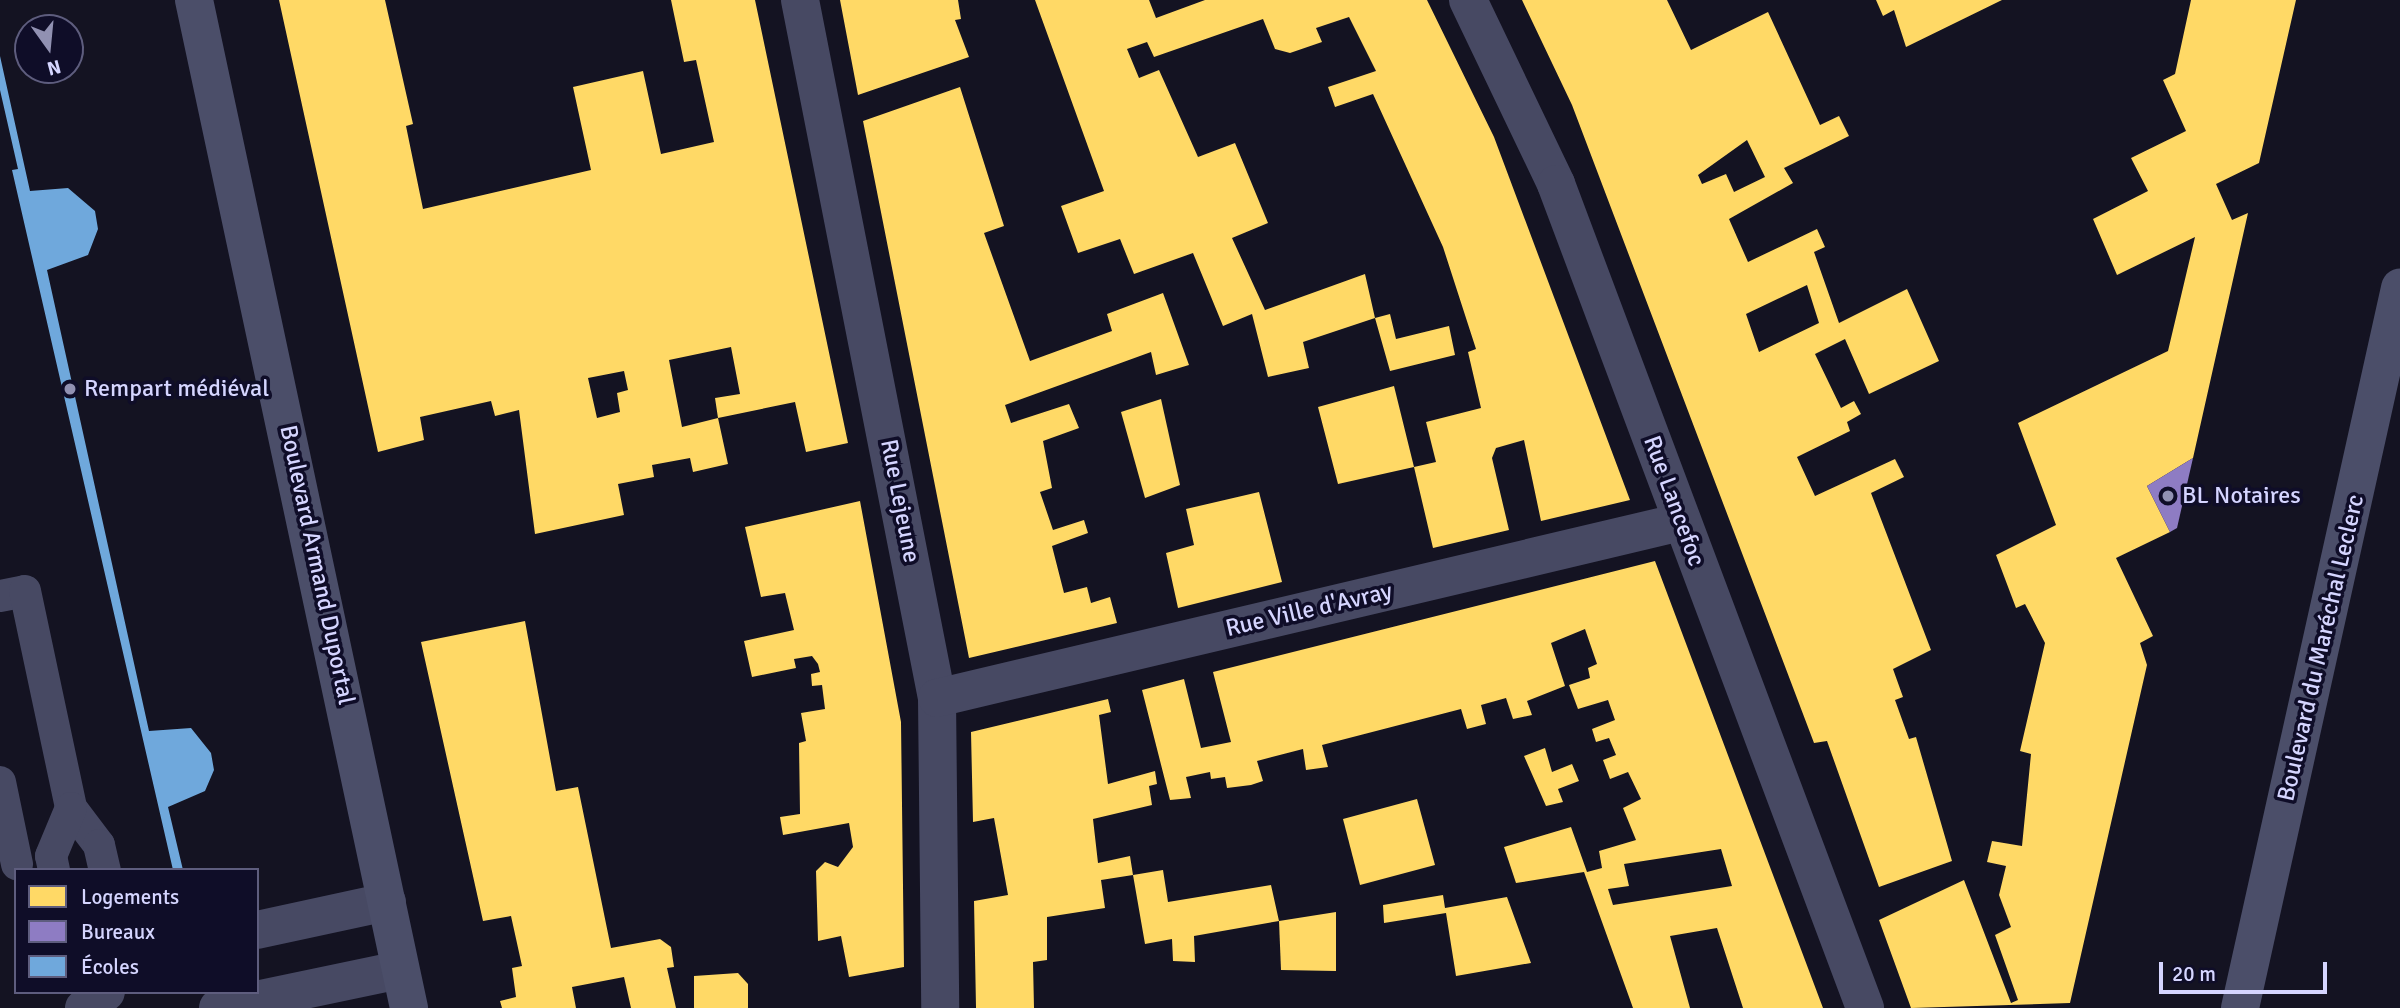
<!DOCTYPE html>
<meta charset="utf-8">
<style>
body{margin:0}
#map{position:relative;width:2400px;height:1008px;overflow:hidden;background:#141322;font-family:Signika,sans-serif}
div>[style]{position:absolute}
[style*='--x']{left:calc(var(--x)*1px);top:calc(var(--y)*1px);width:calc(var(--w)*1px);rotate:calc(var(--a)*1deg)}
.homes>*{inset:0;background:#ffd966}
.offices>*{inset:0;background:#8e7cc3}
.schools>*{inset:0;background:#6fa8dc}
.lane>*{height:32px;margin:-16px;padding:0 16px;transform-origin:16px;border-radius:16px;background:#474963}
.street>*{height:38px;margin:-19px;padding:0 19px;transform-origin:19px;border-radius:19px;background:#474963}
.secondary>*{height:38px;margin:-19px;padding:0 19px;transform-origin:19px;border-radius:19px;background:#4b4e69}
.dots>*{width:19px;height:19px;translate:-50% -50%;box-sizing:border-box;border:4px solid #0f0d28;border-radius:50%}
span{translate:-50% -50%;white-space:nowrap;text-align:center;line-height:1.15;-webkit-text-stroke:7px #0f0d28;paint-order:stroke}
.poi-label{font-size:24px;color:#d5d5ff}
.left{translate:0 -50%;text-align:left}
.street-label{font-size:24px;color:#d5d5ff}
.legend{position:absolute;left:14px;top:868px;width:245px;height:126px;box-sizing:border-box;background:#0f0d28;border:2px solid #5e5d7e;margin:0;padding:9px 12px;list-style:none;font-size:21px;color:#d5d5ff}
.legend li{display:flex;align-items:center;gap:14px;height:35px}
.legend b{width:35px;border:2px solid #5e5d7e}
.north{position:absolute;left:14px;top:14px;width:70px;height:70px;box-sizing:border-box;background:#0f0d28;border:2px solid #5e5d7e;border-radius:50%;rotate:165deg;font-size:19px;font-weight:700;line-height:28px;text-align:center;color:#d5d5ff}
.north::after{content:'';display:block;margin:auto;width:24px;height:32px;background:#9191b2;clip-path:polygon(50% 0,100% 100%,50% 72%,0 100%)}
.scale{position:absolute;left:2159px;top:962px;width:168px;height:32px;box-sizing:border-box;border:4px solid #d5d5ff;border-top:0;padding-left:9px;font-size:21px;line-height:24px;white-space:nowrap;color:#d5d5ff;-webkit-text-stroke:5px #0f0d28;paint-order:stroke}
</style>
<div id="map">
<div class="homes">
<i style="clip-path:polygon(evenodd,279px 0,385px 0,413px 124px,406px 126px,423px 209px,591px 170px,573px 87px,643px 71px,661px 154px,714px 142px,696px 60px,684px 62px,671px 0,755px 0,848px 443px,806px 452px,795px 402px,718px 418px,715px 398px,740px 394px,731px 347px,669px 360px,682px 427px,718px 418px,728px 464px,693px 472px,690px 458px,652px 465px,654px 477px,618px 484px,624px 515px,535px 534px,519px 410px,495px 416px,491px 401px,420px 417px,424px 440px,378px 452px,279px 0,624px 371px,628px 390px,617px 393px,620px 412px,597px 418px,588px 378px,624px 371px)"></i>
<i style="clip-path:polygon(840px 0,958px 0,961px 19px,955px 20px,969px 57px,858px 95px)"></i>
<i style="clip-path:polygon(1035px 0,1149px 0,1156px 18px,1205px 0,1427px 0,1494px 137px,1630px 500px,1541px 521px,1524px 440px,1496px 448px,1492px 458px,1509px 530px,1433px 548px,1414px 467px,1338px 484px,1318px 407px,1394px 386px,1414px 467px,1436px 462px,1426px 422px,1481px 408px,1468px 352px,1476px 349px,1443px 247px,1373px 94px,1335px 107px,1328px 87px,1376px 71px,1349px 17px,1316px 28px,1322px 42px,1290px 53px,1275px 49px,1263px 19px,1154px 57px,1147px 42px,1127px 49px,1139px 78px,1159px 70px,1198px 157px,1235px 143px,1268px 223px,1232px 238px,1265px 310px,1365px 274px,1375px 318px,1303px 342px,1309px 368px,1268px 377px,1252px 314px,1223px 326px,1193px 253px,1134px 274px,1120px 239px,1078px 253px,1061px 206px,1104px 191px)"></i>
<i style="clip-path:polygon(evenodd,1522px 0,1667px 0,1691px 50px,1768px 12px,1820px 125px,1839px 116px,1849px 136px,1784px 168px,1793px 183px,1729px 219px,1748px 262px,1817px 229px,1825px 247px,1814px 252px,1839px 323px,1907px 289px,1939px 361px,1869px 394px,1845px 339px,1815px 354px,1841px 408px,1854px 401px,1861px 414px,1847px 422px,1850px 431px,1797px 457px,1815px 496px,1895px 459px,1904px 477px,1871px 493px,1931px 650px,1893px 669px,1903px 697px,1895px 700px,1909px 739px,1916px 737px,1952px 861px,1879px 887px,1827px 741px,1814px 743px,1572px 105px,1522px 0,1747px 140px,1765px 177px,1734px 192px,1726px 174px,1702px 184px,1698px 175px,1747px 140px,1522px 0,1807px 285px,1819px 323px,1759px 352px,1746px 314px,1807px 285px)"></i>
<i style="clip-path:polygon(1876px 0,2002px 0,1906px 47px,1894px 10px,1883px 16px)"></i>
<i style="clip-path:polygon(2191px 0,2296px 0,2259px 163px,2216px 184px,2232px 220px,2248px 213px,2193px 458px,2147px 486px,2170px 532px,2116px 558px,2153px 636px,2140px 643px,2147px 665px,2070px 1003px,1911px 1008px,1879px 920px,1964px 880px,2011px 1003px,2018px 1000px,1995px 935px,2011px 927px,1999px 895px,2006px 866px,1987px 862px,1992px 841px,2022px 846px,2031px 754px,2020px 751px,2045px 643px,2025px 604px,2016px 608px,1996px 555px,2056px 525px,2018px 423px,2168px 351px,2195px 237px,2117px 275px,2093px 219px,2148px 191px,2131px 158px,2186px 131px,2163px 80px,2175px 74px)"></i>
<i style="clip-path:polygon(960px 87px,1004px 226px,984px 233px,1030px 361px,1112px 331px,1107px 314px,1163px 293px,1189px 365px,1156px 375px,1151px 352px,1005px 405px,1011px 423px,1069px 404px,1079px 428px,1043px 441px,1052px 488px,1040px 492px,1053px 530px,1084px 520px,1088px 533px,1052px 546px,1064px 593px,1087px 587px,1091px 603px,1110px 597px,1117px 623px,969px 658px,863px 121px)"></i>
<i style="clip-path:polygon(1390px 314px,1396px 339px,1449px 326px,1455px 355px,1390px 371px,1375px 318px)"></i>
<i style="clip-path:polygon(1161px 399px,1180px 485px,1145px 498px,1121px 412px)"></i>
<i style="clip-path:polygon(1259px 492px,1282px 582px,1178px 608px,1166px 553px,1194px 545px,1186px 509px)"></i>
<i style="clip-path:polygon(860px 501px,901px 722px,904px 967px,849px 977px,841px 936px,818px 941px,816px 871px,825px 862px,838px 867px,853px 847px,849px 823px,783px 835px,780px 817px,800px 814px,799px 743px,806px 741px,801px 713px,825px 709px,822px 685px,812px 686px,811px 674px,820px 672px,818px 664px,812px 656px,794px 659px,796px 668px,752px 677px,744px 641px,794px 630px,785px 593px,761px 597px,745px 527px)"></i>
<i style="clip-path:polygon(evenodd,1655px 561px,1823px 1008px,1743px 1008px,1717px 928px,1670px 936px,1690px 1008px,1633px 1008px,1584px 872px,1516px 883px,1504px 847px,1571px 827px,1587px 872px,1602px 868px,1599px 851px,1636px 840px,1623px 808px,1641px 799px,1628px 772px,1610px 779px,1603px 760px,1616px 755px,1609px 738px,1596px 742px,1592px 729px,1615px 720px,1608px 700px,1578px 709px,1569px 685px,1590px 678px,1588px 668px,1597px 664px,1585px 629px,1551px 643px,1565px 686px,1527px 701px,1532px 715px,1513px 719px,1506px 698px,1481px 705px,1486px 724px,1467px 729px,1461px 709px,1322px 745px,1328px 767px,1306px 770px,1303px 749px,1257px 761px,1263px 781px,1251px 785px,1227px 788px,1225px 777px,1211px 779px,1210px 772px,1186px 777px,1191px 798px,1170px 800px,1142px 690px,1184px 679px,1201px 748px,1231px 742px,1213px 672px,1655px 561px,1721px 849px,1732px 886px,1613px 905px,1608px 889px,1629px 886px,1624px 864px,1721px 849px)"></i>
<i style="clip-path:polygon(525px 621px,556px 791px,578px 787px,611px 948px,660px 939px,671px 947px,674px 967px,667px 968px,676px 1008px,631px 1008px,624px 977px,572px 987px,576px 1008px,502px 1008px,500px 1001px,516px 997px,512px 968px,522px 966px,511px 916px,483px 921px,421px 642px)"></i>
<i style="clip-path:polygon(1108px 699px,1111px 712px,1099px 715px,1108px 784px,1155px 771px,1157px 784px,1149px 786px,1152px 805px,1093px 819px,1098px 863px,1130px 856px,1133px 875px,1101px 880px,1105px 908px,1047px 917px,1047px 960px,1033px 962px,1034px 1008px,976px 1008px,974px 901px,1008px 895px,994px 818px,973px 822px,971px 732px)"></i>
<i style="clip-path:polygon(1545px 748px,1552px 772px,1572px 764px,1579px 781px,1558px 789px,1563px 802px,1546px 806px,1524px 756px)"></i>
<i style="clip-path:polygon(1417px 799px,1435px 865px,1360px 885px,1343px 819px)"></i>
<i style="clip-path:polygon(1163px 870px,1168px 902px,1271px 885px,1279px 921px,1194px 936px,1195px 962px,1173px 961px,1172px 939px,1145px 944px,1133px 875px)"></i>
<i style="clip-path:polygon(1443px 895px,1445px 908px,1507px 897px,1531px 963px,1456px 976px,1446px 913px,1384px 923px,1383px 905px)"></i>
<i style="clip-path:polygon(1336px 912px,1336px 971px,1281px 970px,1279px 921px)"></i>
<i style="clip-path:polygon(738px 973px,748px 984px,748px 1008px,694px 1008px,694px 976px)"></i>
</div>
<div class="offices">
<i style="clip-path:polygon(2193px 458px,2177px 528px,2170px 532px,2147px 486px)"></i>
</div>
<div class="schools">
<i style="clip-path:polygon(0 56px,30px 191px,68px 188px,95px 211px,98px 229px,88px 255px,47px 270px,149px 731px,191px 728px,211px 753px,214px 770px,205px 791px,168px 807px,183px 870px,173px 870px,12px 170px,18px 169px,0 90px)"></i>
</div>
<div class="lane">
<i style="--x:0;--y:596;--w:25;--a:-11"></i>
<i style="--x:25;--y:591;--w:222;--a:78"></i>
<i style="--x:71;--y:808;--w:46;--a:52.9"></i>
<i style="--x:99;--y:845;--w:26;--a:77"></i>
<i style="--x:0;--y:782;--w:84;--a:78.3"></i>
<i style="--x:54;--y:870;--w:14;--a:-102"></i>
<i style="--x:51;--y:856;--w:52;--a:-67.4"></i>
</div>
<div class="street">
<i style="--x:800;--y:0;--w:711;--a:78.9"></i>
<i style="--x:937;--y:698;--w:310;--a:89.4"></i>
<i style="--x:1468;--y:0;--w:204;--a:64.4"></i>
<i style="--x:1556;--y:184;--w:880;--a:69.44"></i>
<i style="--x:937;--y:698;--w:765;--a:-13.31"></i>
<i style="--x:257;--y:930;--w:133;--a:-12.2"></i>
<i style="--x:84;--y:1008;--w:27;--a:-36"></i>
<i style="--x:218;--y:1008;--w:186;--a:-11.8"></i>
</div>
<div class="secondary">
<i style="--x:194;--y:0;--w:1031;--a:77.96"></i>
<i style="--x:2240;--y:1008;--w:738;--a:-77.47"></i>
</div>
<div class="dots">
<i style="left:70px;top:389px;background:#9191b2"></i>
<i style="left:2168px;top:496px;background:#9191b2"></i>
</div>
<div class="poi-label">
<span class="left" style="left:84px;top:389px">Rempart médiéval</span>
<span class="left" style="left:2182px;top:496px">BL Notaires</span>
</div>
<div class="street-label">
<span style="left:900px;top:501px;rotate:79deg">Rue Lejeune</span>
<span style="left:1674px;top:501px;rotate:70deg">Rue Lancefoc</span>
<span style="left:317px;top:565px;rotate:78deg">Boulevard Armand Duportal</span>
<span style="left:1309px;top:610px;rotate:-13deg">Rue Ville d'Avray</span>
<span style="left:2321px;top:648px;rotate:-77deg">Boulevard du Maréchal Leclerc</span>
</div>
<ul class="legend">
<li><b style="height:19px;background:#ffd966"></b>Logements</li>
<li><b style="height:19px;background:#8e7cc3"></b>Bureaux</li>
<li><b style="height:19px;background:#6fa8dc"></b>Écoles</li>
</ul>
<div class="north">N</div>
<div class="scale">20 m</div>
</div>
